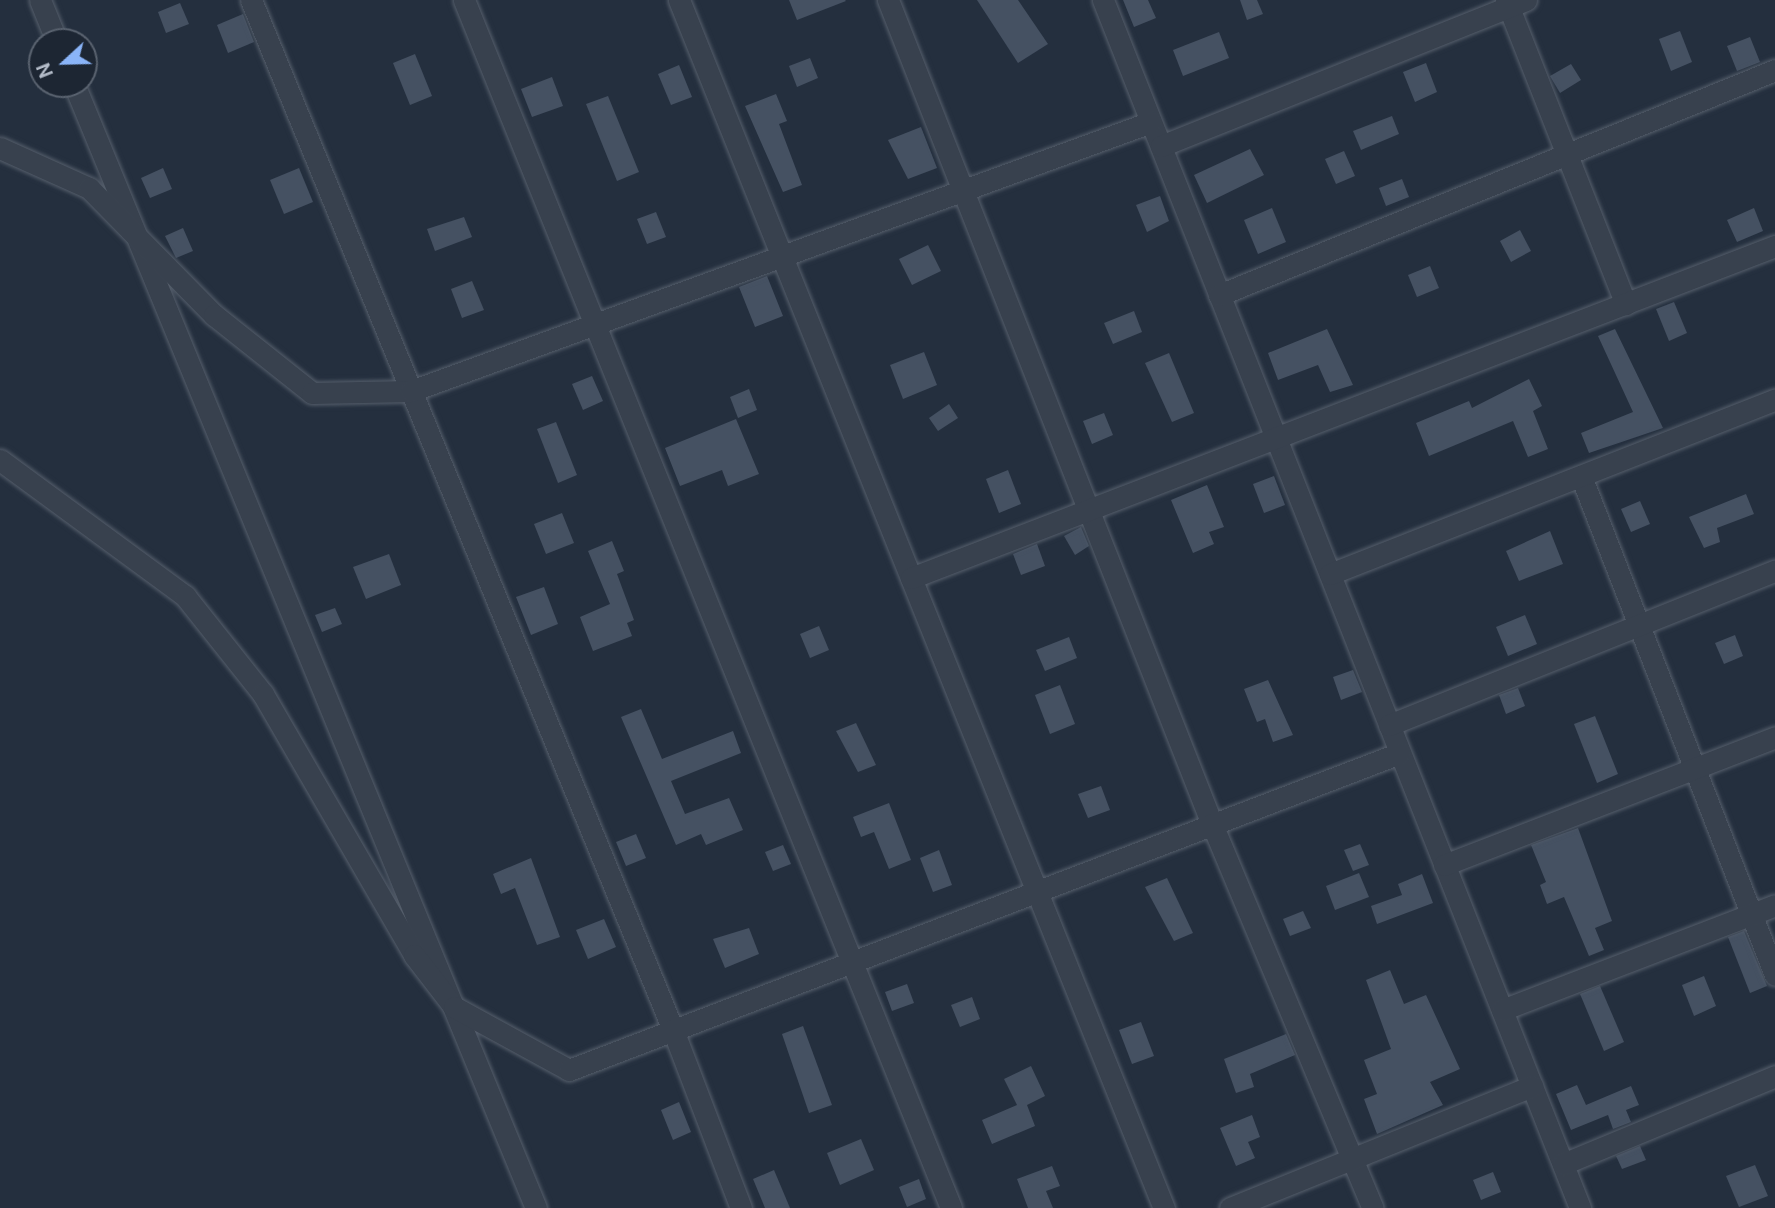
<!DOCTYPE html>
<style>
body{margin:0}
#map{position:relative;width:1775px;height:1208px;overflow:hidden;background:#242f3e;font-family:"DM Sans",sans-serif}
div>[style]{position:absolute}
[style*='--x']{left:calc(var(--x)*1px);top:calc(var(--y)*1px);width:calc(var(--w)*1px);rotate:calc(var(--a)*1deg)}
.building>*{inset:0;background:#455162}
.roads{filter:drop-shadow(0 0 2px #565f6c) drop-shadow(0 0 2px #565f6c)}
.minor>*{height:21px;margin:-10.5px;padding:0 10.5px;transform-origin:10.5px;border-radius:10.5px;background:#38414e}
span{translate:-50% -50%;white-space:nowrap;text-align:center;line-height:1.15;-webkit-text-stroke:5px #1d2633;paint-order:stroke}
.north{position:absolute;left:28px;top:28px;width:70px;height:70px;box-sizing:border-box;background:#1d2633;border:2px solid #59626f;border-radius:50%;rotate:248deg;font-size:19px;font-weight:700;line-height:28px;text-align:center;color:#b4bcc9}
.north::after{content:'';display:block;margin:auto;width:24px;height:32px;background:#8ab4f8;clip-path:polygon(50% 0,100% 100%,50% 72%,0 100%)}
</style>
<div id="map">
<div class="building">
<i style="clip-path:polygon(789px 0,845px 0,846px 1px,797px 20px)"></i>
<i style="clip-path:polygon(977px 0,1018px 0,1048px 44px,1018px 63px)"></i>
<i style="clip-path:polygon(1123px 0,1148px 0,1156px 18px,1134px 27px)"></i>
<i style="clip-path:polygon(1240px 0,1257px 0,1263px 14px,1247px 20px)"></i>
<i style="clip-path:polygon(180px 3px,189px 24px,166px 33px,158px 12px)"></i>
<i style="clip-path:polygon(243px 14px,254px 42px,228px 53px,217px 25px)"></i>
<i style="clip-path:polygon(1680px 31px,1692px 62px,1671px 71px,1659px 39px)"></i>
<i style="clip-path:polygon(1219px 32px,1229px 58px,1183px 76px,1173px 50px)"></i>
<i style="clip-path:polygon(1750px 37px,1760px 62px,1737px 71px,1727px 46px)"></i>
<i style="clip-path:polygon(415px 54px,432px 96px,410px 105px,393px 63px)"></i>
<i style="clip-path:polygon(810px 58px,818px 78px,797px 87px,789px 66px)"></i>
<i style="clip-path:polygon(1426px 63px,1437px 92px,1415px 102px,1403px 72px)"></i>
<i style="clip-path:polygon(1571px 64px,1581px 80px,1560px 93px,1550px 76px)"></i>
<i style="clip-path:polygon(679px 65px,692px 97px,671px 105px,658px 74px)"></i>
<i style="clip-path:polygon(552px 77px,563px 106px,532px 117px,521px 89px)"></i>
<i style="clip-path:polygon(776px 94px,787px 121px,779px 124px,802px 185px,783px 192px,745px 106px)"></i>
<i style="clip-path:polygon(608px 96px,639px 172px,617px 181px,586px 104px)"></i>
<i style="clip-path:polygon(1392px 116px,1399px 134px,1361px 150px,1353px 131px)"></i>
<i style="clip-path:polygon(921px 127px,937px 168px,908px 179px,888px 140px)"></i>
<i style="clip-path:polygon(1250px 149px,1264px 175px,1207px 203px,1194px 175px)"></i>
<i style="clip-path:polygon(1344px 151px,1355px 176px,1336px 184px,1325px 159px)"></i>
<i style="clip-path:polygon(163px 168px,172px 189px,150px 198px,141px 178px)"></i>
<i style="clip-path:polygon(299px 168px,313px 202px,284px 214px,270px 180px)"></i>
<i style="clip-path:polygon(1402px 179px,1409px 197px,1386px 206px,1379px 188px)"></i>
<i style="clip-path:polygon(1160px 196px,1169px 221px,1147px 232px,1136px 205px)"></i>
<i style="clip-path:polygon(1272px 208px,1286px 242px,1258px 254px,1244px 220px)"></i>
<i style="clip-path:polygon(1754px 208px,1763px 231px,1737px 242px,1727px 220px)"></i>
<i style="clip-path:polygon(656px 212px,666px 237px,647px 244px,637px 219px)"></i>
<i style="clip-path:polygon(464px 217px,472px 237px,435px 251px,427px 229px)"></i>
<i style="clip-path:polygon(183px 228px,193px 251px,176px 258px,165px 236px)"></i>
<i style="clip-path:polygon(1520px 230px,1531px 251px,1511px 262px,1500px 241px)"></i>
<i style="clip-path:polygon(928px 245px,941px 271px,912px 285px,899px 259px)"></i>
<i style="clip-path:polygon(1430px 266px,1439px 288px,1417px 297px,1408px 275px)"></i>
<i style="clip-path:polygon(767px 276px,783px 316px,755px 327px,739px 287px)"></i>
<i style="clip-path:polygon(472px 281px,484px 310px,462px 318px,451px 289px)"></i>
<i style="clip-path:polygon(1674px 302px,1687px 333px,1669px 341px,1656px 309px)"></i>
<i style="clip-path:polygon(1134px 311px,1142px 332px,1113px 344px,1104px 323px)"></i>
<i style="clip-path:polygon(1327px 329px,1353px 385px,1330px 392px,1318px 365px,1278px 380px,1268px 353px)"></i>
<i style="clip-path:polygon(1615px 329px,1663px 428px,1589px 453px,1581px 433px,1633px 412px,1598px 336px)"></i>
<i style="clip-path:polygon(924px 352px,937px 385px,903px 399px,890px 365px)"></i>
<i style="clip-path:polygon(1169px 353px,1194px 413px,1172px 422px,1145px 363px)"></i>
<i style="clip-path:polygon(592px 376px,603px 401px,583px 410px,572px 384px)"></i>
<i style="clip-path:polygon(1529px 379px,1542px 406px,1533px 411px,1548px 449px,1528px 457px,1513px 421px,1429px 456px,1416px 423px,1469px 401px,1472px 408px)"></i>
<i style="clip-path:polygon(749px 389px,757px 410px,738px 418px,730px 397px)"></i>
<i style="clip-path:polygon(949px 404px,958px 418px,938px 431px,929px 418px)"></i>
<i style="clip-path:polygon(1104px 413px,1113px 435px,1092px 444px,1083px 421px)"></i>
<i style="clip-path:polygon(736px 419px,759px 474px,728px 486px,722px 470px,680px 486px,665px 448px)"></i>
<i style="clip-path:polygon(556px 422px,577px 475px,558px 483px,537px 429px)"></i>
<i style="clip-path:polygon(1008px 470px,1021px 504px,999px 513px,986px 479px)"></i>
<i style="clip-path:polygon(1274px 476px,1285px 505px,1264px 513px,1253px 484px)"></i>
<i style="clip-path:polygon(1207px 485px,1224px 527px,1209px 532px,1214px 544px,1193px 553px,1171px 500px)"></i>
<i style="clip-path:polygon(1746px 494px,1754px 514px,1717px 528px,1720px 542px,1704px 548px,1689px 517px)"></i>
<i style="clip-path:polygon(1640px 501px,1650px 524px,1631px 532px,1621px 509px)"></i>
<i style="clip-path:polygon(562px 513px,574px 543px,546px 554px,534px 524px)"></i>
<i style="clip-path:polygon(1081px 527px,1089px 546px,1075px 555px,1064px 536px)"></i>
<i style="clip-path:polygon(1550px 531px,1563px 564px,1519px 581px,1506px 551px)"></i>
<i style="clip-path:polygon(612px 541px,624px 571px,617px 574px,634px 620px,627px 623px,632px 636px,593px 651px,580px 617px,610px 604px,588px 551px)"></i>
<i style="clip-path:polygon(1037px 544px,1045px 566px,1021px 575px,1013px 554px)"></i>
<i style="clip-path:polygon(389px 554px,401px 585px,366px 599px,353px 567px)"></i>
<i style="clip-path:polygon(544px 587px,558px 624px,531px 635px,516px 597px)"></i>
<i style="clip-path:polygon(335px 608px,342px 624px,322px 632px,315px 615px)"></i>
<i style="clip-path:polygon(1525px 615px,1537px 644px,1508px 656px,1496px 627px)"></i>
<i style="clip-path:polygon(819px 626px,829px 650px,810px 658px,800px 634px)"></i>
<i style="clip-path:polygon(1735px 635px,1743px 656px,1724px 664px,1715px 643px)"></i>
<i style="clip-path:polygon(1069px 637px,1077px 658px,1045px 671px,1036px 650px)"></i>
<i style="clip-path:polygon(1353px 670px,1362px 692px,1341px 700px,1333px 677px)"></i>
<i style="clip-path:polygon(1268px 680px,1293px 735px,1273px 742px,1265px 719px,1257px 722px,1244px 689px)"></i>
<i style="clip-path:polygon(1060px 685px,1075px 724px,1050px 734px,1035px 695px)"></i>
<i style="clip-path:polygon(1518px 688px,1525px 706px,1506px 714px,1499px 695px)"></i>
<i style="clip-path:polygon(641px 709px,662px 759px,733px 731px,741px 753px,671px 781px,685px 814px,729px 798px,743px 830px,706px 845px,701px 834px,676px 845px,621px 717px)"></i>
<i style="clip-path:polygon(1595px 716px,1618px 774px,1597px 783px,1574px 724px)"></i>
<i style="clip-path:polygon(856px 723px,876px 765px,858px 772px,836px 731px)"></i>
<i style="clip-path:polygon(1101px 786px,1110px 810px,1088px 818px,1078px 794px)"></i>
<i style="clip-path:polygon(889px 803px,911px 860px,889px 869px,874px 832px,861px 837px,853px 817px)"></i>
<i style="clip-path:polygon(1578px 828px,1612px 921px,1595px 928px,1604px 950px,1589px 956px,1564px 897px,1547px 904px,1540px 885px,1546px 882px,1531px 845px)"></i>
<i style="clip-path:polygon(636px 834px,646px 858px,626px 866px,616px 842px)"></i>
<i style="clip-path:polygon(1360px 844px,1369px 865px,1353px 871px,1344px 850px)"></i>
<i style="clip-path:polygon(783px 845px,791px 864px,773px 871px,765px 852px)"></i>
<i style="clip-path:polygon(939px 850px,952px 885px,933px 892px,920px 858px)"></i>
<i style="clip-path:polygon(531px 858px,560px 937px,537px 945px,515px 888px,501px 894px,493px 874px)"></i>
<i style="clip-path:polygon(1359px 873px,1369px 897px,1335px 910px,1326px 886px)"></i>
<i style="clip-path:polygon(1422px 874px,1433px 903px,1377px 924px,1371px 906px,1402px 895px,1398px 884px)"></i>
<i style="clip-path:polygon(1167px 878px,1193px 933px,1174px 941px,1145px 887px)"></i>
<i style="clip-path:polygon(1303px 911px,1311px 928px,1290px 936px,1283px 919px)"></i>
<i style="clip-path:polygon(604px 919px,616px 947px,588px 959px,576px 930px)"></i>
<i style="clip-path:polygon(749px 928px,759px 954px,725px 968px,713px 939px)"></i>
<i style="clip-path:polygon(1744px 931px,1767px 986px,1750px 993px,1728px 937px)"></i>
<i style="clip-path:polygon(1390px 970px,1404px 1004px,1426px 995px,1460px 1069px,1430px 1082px,1443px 1105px,1377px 1134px,1364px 1099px,1377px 1094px,1364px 1060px,1391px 1049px,1366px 980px)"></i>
<i style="clip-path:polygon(1704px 976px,1716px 1006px,1694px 1016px,1682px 985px)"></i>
<i style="clip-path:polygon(907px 984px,914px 1003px,892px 1011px,885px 992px)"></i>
<i style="clip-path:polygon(1600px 986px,1624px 1042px,1604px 1051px,1580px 994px)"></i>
<i style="clip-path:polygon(972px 997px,980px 1019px,960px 1027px,951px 1005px)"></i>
<i style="clip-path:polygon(1141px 1022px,1154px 1056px,1132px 1064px,1119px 1030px)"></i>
<i style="clip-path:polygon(803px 1026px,832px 1105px,809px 1113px,782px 1034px)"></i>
<i style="clip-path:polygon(1286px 1034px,1295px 1055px,1250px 1074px,1254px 1087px,1236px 1093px,1224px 1059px)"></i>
<i style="clip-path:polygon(1031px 1066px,1045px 1096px,1027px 1105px,1035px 1126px,992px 1144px,982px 1120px,1017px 1105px,1004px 1079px)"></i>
<i style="clip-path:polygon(1577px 1085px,1586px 1105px,1631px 1086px,1639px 1105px,1626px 1110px,1631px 1122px,1613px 1129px,1608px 1115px,1571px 1130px,1556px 1094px)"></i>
<i style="clip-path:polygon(679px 1102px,691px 1132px,673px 1140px,661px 1110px)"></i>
<i style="clip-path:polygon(1252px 1115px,1260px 1137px,1248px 1142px,1255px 1158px,1236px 1166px,1220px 1128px)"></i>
<i style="clip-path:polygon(861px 1139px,874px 1170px,840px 1185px,827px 1153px)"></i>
<i style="clip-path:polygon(1640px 1146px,1646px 1160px,1622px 1169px,1616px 1156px)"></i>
<i style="clip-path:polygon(1755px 1165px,1768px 1196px,1739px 1207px,1726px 1176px)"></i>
<i style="clip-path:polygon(1052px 1166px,1060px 1186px,1046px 1191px,1053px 1208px,1028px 1208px,1017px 1179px)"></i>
<i style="clip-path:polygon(774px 1170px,790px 1208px,765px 1208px,753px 1179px)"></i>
<i style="clip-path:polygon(1493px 1172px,1501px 1192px,1481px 1200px,1473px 1180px)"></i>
<i style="clip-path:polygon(919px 1179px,926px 1199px,907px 1207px,899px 1187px)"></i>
</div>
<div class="roads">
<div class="minor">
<i style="--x:40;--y:0;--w:45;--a:68"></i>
<i style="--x:251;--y:0;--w:1113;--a:67.72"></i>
<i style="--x:673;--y:1030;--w:191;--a:69.1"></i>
<i style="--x:464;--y:0;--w:1302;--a:68.04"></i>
<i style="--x:679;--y:0;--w:1302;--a:68.13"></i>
<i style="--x:888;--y:0;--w:885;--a:68.54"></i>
<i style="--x:1212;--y:824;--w:416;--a:67.3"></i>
<i style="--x:1103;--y:0;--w:1299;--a:68.45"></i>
<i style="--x:1506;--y:0;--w:327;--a:68.5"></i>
<i style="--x:74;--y:84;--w:1215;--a:67.66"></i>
<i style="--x:1161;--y:146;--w:393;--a:-21.8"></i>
<i style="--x:0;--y:148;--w:98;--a:24.2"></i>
<i style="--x:89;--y:188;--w:178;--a:45.5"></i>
<i style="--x:214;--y:315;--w:125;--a:38.5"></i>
<i style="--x:312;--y:393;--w:99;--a:-1.2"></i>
<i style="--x:411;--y:391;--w:787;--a:-19.98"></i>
<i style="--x:1219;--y:295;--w:600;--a:-22.03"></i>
<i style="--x:0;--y:460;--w:230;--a:36.3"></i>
<i style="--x:185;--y:596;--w:125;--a:51.5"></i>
<i style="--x:263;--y:694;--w:302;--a:59.9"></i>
<i style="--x:414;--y:955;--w:66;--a:52.4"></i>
<i style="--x:454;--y:1007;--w:131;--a:28.7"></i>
<i style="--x:569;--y:1070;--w:889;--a:-20.88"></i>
<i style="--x:1581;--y:476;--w:535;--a:68.76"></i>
<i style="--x:1330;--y:574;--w:478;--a:-21.4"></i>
<i style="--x:911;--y:578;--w:926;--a:-21.02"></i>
<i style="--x:1389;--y:725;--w:416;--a:-21.8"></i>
<i style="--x:1444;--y:865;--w:355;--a:-21.1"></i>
<i style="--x:1502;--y:1010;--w:292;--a:-21"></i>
<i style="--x:1563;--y:1164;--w:230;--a:-22.5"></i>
<i style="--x:1230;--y:1208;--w:326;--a:-22"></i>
</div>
</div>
<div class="north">N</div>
</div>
